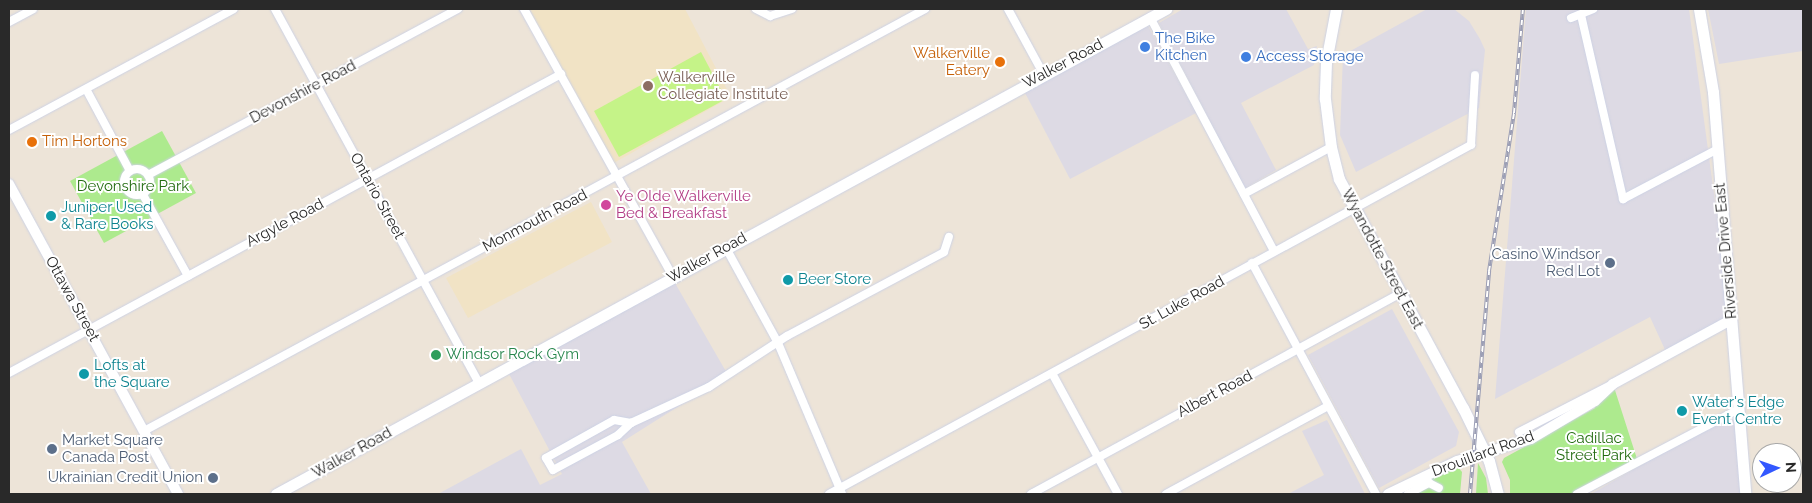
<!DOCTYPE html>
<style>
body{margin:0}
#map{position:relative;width:1812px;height:503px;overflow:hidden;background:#ede4d8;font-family:Raleway,sans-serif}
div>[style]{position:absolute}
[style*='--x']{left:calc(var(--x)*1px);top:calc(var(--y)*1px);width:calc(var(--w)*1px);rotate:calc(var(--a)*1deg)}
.industrial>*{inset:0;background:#dddae4}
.education>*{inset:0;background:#f1e3c5}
.green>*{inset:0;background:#adea8e}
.pitch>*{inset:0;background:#c5f388}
.roads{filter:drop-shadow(0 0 1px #cdd2e4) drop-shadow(0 0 1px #cdd2e4)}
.minor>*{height:8px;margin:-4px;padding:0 4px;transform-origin:4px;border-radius:4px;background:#fff}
.minor>.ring{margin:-4px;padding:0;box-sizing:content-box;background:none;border:8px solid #fff;border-radius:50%}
.tertiary>*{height:10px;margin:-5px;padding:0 5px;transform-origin:5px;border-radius:5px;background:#fff}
.secondary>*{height:11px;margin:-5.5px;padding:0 5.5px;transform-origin:5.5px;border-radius:5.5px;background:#fff}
.rail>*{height:4px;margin-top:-2px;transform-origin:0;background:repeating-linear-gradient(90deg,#fff 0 5.5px,#9b9eb5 0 11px);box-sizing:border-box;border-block:1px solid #9b9eb5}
.dots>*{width:14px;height:14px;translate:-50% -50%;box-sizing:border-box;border:2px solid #fff;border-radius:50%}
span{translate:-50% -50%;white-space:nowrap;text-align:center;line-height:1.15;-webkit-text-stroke:4px #fff;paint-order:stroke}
.shop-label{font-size:15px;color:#366cbe}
.left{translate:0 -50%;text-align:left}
.food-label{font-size:15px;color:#c56008}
.right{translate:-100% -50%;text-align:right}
.street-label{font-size:15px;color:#292929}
.education-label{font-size:15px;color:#785e54}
.park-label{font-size:15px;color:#246c12}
.hotel-label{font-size:15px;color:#b23c85}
.culture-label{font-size:15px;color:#0d838f}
.service-label{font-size:15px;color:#4e5e75}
.leisure-label{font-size:15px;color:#27864d}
.frame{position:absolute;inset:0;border:10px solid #292929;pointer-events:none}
.north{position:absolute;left:1752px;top:443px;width:50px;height:50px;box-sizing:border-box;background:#fff;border:1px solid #a9a9a9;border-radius:50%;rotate:87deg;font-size:14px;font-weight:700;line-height:20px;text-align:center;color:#292929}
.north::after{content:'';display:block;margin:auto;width:18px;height:22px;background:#3358ff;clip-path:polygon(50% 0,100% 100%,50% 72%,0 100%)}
</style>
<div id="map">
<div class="industrial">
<i style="clip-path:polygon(1183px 9px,1286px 9px,1308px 49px,1317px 46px,1314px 65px,1241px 103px,1276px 170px,1245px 188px,1159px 23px)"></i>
<i style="clip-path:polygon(1427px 9px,1454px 9px,1469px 21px,1480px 39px,1485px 50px,1479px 108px,1356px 172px,1340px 135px,1343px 55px)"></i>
<i style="clip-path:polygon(1526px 9px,1689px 9px,1731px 320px,1667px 354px,1650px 317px,1495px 399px)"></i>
<i style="clip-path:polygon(1708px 9px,1803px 9px,1803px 51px,1719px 64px)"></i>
<i style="clip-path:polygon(1148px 26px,1196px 113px,1070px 179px,1024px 91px)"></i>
<i style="clip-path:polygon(675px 283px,728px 375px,622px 442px,651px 494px,438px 494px,521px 449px,540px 485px,562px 474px,508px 372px)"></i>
<i style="clip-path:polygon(1392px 309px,1459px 432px,1456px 446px,1379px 488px,1308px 355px)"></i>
<i style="clip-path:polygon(1739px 409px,1740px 494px,1591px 494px)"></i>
<i style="clip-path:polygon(1327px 420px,1365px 494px,1288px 494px,1324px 475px,1302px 431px)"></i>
</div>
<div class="education">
<i style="clip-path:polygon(529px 9px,685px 9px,731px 97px,612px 164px)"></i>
<i style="clip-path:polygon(591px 202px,612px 242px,468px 318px,446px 278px)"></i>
</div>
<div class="green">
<i style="clip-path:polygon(162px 131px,196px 193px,104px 243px,70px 181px)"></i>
<i style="clip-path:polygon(1613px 384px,1638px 462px,1577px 494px,1510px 494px,1510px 480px,1502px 462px,1504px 458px,1595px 408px,1595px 401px)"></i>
<i style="clip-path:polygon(1478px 463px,1486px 478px,1488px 494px,1476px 494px)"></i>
<i style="clip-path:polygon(1457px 466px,1462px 472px,1460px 494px,1411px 494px,1410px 489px)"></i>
</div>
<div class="pitch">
<i style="clip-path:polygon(701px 52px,726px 99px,619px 157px,594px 111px)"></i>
</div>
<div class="roads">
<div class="minor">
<i style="--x:275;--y:9;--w:426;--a:61.4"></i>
<i style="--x:524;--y:9;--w:307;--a:60.9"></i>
<i style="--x:756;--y:9;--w:16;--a:27"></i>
<i style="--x:770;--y:16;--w:23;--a:-18"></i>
<i style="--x:1008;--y:9;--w:75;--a:61.4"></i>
<i style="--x:1581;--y:15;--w:189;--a:77.1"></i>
<i style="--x:1623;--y:199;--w:107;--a:-27.8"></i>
<i style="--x:1150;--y:17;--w:265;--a:62.1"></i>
<i style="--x:1571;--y:18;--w:24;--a:-22"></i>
<i style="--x:9;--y:22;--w:27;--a:-28"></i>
<i style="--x:86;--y:89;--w:93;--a:61.8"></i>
<i style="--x:9;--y:130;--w:255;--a:-28.3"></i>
<i class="ring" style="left:124px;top:169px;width:18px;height:18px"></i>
<i style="--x:148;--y:175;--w:352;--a:-28.2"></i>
<i style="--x:142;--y:193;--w:95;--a:61"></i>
<i style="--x:1244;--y:194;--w:99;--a:-28.4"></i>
<i style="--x:726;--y:248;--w:108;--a:61.3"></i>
<i style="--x:778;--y:343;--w:164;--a:67"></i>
<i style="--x:1252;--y:263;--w:262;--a:61.8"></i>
<i style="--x:9;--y:373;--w:628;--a:-28.44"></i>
<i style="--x:1053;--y:375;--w:136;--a:61.4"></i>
<i style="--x:631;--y:423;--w:17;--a:-170"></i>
<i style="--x:614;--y:420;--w:78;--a:150.8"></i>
<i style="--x:546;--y:458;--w:14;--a:60"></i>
<i style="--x:553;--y:470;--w:74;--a:-28.3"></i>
<i style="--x:618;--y:435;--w:18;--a:-43"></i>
<i style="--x:631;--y:423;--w:86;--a:-24.8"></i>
<i style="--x:709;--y:387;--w:93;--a:-33.2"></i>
<i style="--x:787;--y:336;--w:178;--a:-28.1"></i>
<i style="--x:944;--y:252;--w:16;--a:-72"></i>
<i style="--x:144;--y:431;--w:888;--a:-28.38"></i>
<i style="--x:1519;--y:432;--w:103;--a:-27.1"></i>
<i style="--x:829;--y:494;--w:731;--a:-28.53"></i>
<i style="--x:1471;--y:145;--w:70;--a:-86.7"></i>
<i style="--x:1031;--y:494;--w:419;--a:-28.5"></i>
<i style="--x:1166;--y:494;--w:184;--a:-28.5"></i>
<i style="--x:1408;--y:494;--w:24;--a:-28"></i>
<i style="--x:1429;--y:483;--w:11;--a:27"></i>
<i style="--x:1577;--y:494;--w:183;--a:-27.7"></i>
</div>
<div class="tertiary">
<i style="--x:9;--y:184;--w:353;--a:61.4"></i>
<i style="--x:1388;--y:494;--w:76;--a:-25.6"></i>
<i style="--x:1457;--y:461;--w:77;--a:-16.6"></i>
<i style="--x:1531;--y:439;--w:74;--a:-30.7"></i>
<i style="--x:1595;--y:401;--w:25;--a:-43"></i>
<i style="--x:1613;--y:384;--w:134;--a:-28.5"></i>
</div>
<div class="secondary">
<i style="--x:1336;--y:9;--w:54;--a:100.7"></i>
<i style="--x:1326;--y:62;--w:37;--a:92"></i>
<i style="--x:1325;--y:99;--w:48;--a:82.9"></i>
<i style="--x:1331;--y:147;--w:33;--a:76"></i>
<i style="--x:1339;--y:179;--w:260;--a:61.6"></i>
<i style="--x:1463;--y:408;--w:59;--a:63.9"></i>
<i style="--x:1489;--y:461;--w:34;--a:75"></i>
<i style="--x:1699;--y:9;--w:84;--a:80.4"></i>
<i style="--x:1713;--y:92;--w:403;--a:85.4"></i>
<i style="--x:276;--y:494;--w:1014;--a:-28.59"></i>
</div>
</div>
<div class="rail">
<i style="--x:1470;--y:494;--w:224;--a:-85.1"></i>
<i style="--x:1489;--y:271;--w:160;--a:-81"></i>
<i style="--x:1514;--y:113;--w:104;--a:-85.1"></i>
</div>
<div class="dots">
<i style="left:1145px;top:47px;background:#3f7fe0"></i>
<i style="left:1246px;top:57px;background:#3f7fe0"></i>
<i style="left:1000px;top:62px;background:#e8710a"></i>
<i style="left:648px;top:86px;background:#8d6e63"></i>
<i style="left:32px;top:142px;background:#e8710a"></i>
<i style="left:606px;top:205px;background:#d1479c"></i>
<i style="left:51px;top:216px;background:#0f9aa8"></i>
<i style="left:1610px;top:263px;background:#5c6f8a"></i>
<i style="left:788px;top:280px;background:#0f9aa8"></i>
<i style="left:436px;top:355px;background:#2e9e5b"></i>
<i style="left:84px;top:374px;background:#0f9aa8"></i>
<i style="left:1682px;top:411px;background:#0f9aa8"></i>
<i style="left:52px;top:449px;background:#5c6f8a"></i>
<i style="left:213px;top:478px;background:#5c6f8a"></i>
</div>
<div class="shop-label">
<span class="left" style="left:1155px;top:47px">The Bike<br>Kitchen</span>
<span class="left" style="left:1256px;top:57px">Access Storage</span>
</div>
<div class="food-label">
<span class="right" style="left:990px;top:62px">Walkerville<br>Eatery</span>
<span class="left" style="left:42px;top:142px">Tim Hortons</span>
</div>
<div class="street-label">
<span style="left:1063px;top:64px;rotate:-28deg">Walker Road</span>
<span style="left:303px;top:92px;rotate:-28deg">Devonshire Road</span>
<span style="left:377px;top:196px;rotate:61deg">Ontario Street</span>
<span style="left:535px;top:221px;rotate:-28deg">Monmouth Road</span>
<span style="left:285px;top:223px;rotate:-28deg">Argyle Road</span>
<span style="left:1726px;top:251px;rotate:-95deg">Riverside Drive East</span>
<span style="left:707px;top:258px;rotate:-29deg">Walker Road</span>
<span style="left:1382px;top:259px;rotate:62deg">Wyandotte Street East</span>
<span style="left:72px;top:299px;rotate:61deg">Ottawa Street</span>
<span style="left:1182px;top:303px;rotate:-29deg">St. Luke Road</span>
<span style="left:1215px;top:394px;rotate:-28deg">Albert Road</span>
<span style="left:352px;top:453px;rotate:-29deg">Walker Road</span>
<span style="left:1483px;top:454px;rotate:-20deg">Drouillard Road</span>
</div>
<div class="education-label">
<span class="left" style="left:658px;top:86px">Walkerville<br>Collegiate Institute</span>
</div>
<div class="park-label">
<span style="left:133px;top:187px">Devonshire Park</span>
<span style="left:1594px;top:447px">Cadillac<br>Street Park</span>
</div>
<div class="hotel-label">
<span class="left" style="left:616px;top:205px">Ye Olde Walkerville<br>Bed &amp; Breakfast</span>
</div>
<div class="culture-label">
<span class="left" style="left:61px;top:216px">Juniper Used<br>&amp; Rare Books</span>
<span class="left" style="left:798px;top:280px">Beer Store</span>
<span class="left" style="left:94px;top:374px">Lofts at<br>the Square</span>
<span class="left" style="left:1692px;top:411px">Water's Edge<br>Event Centre</span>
</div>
<div class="service-label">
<span class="right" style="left:1600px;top:263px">Casino Windsor<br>Red Lot</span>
<span class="left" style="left:62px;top:449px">Market Square<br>Canada Post</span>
<span class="right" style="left:203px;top:478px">Ukrainian Credit Union</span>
</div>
<div class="leisure-label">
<span class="left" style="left:446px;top:355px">Windsor Rock Gym</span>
</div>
<div class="frame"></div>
<div class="north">N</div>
</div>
